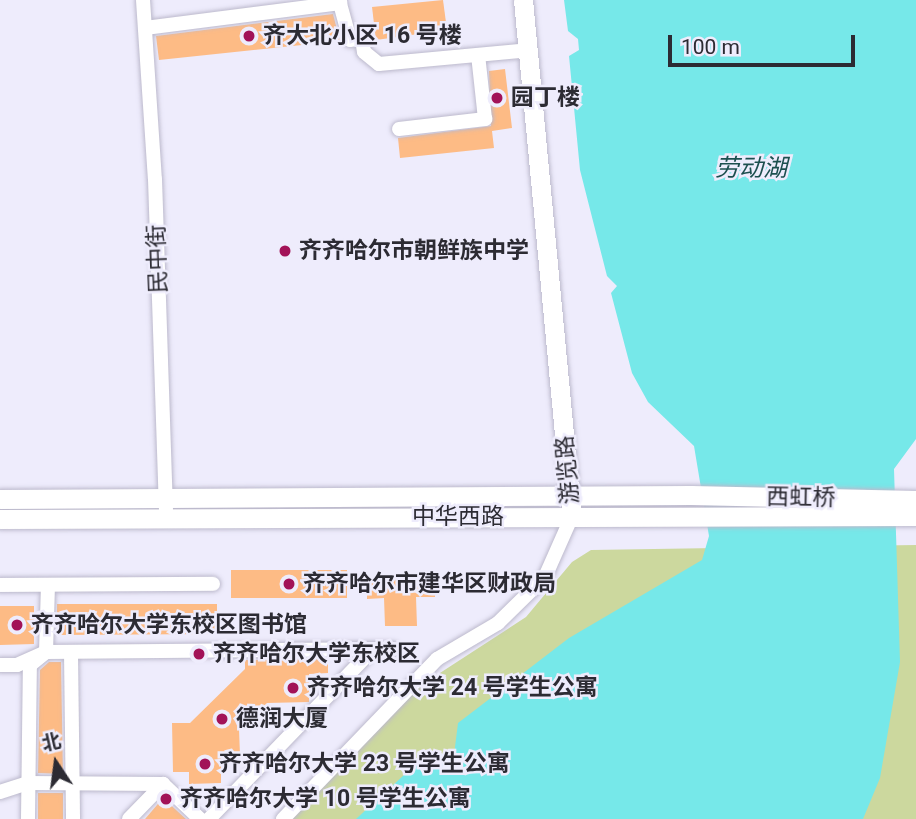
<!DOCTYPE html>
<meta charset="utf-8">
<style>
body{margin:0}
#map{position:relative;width:916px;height:819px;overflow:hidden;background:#eeecfc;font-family:Roboto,"Noto Sans SC",sans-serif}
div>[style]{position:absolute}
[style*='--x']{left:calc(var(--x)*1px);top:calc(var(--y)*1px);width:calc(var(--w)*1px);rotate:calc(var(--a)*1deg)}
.green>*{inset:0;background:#ccd89e}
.water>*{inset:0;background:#76e8e9}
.building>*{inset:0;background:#fdbb85}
.roads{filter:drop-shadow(0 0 2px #bcb9cc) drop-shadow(0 0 2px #bcb9cc)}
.minor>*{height:14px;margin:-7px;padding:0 7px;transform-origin:7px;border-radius:7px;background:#fff}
.major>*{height:19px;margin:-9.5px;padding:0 9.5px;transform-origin:9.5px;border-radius:9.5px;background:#fff}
.dots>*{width:19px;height:19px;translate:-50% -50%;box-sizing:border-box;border:4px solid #eeecfc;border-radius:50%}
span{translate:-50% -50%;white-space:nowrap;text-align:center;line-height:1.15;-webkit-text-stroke:5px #eeecfc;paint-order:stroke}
.poi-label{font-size:23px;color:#2c2b33;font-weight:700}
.left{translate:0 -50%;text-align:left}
.street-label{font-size:23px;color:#2c2b33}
.water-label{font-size:24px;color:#1c4f4f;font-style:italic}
.north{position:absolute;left:21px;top:728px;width:70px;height:70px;-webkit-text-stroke:5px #eeecfc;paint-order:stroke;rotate:347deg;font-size:19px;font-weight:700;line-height:28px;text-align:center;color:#2c2b33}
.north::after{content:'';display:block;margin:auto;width:24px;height:32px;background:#2c2b33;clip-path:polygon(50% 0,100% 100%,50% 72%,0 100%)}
.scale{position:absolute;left:668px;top:35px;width:187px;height:32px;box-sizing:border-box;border:4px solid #2c2b33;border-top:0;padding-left:9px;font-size:21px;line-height:24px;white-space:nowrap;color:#2c2b33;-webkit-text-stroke:5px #eeecfc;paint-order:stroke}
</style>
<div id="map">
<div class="green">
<i style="clip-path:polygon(916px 545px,916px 819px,292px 819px,423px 684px,526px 617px,572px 562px,591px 550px)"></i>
</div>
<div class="water">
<i style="clip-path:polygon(564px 0,916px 0,916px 439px,894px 469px,900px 662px,880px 778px,863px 819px,356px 819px,428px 753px,454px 755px,458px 723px,569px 638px,702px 560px,709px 536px,694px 446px,648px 402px,632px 373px,611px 293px,617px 286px,607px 276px,580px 170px,569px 56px,579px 50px,578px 39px,568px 31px)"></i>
</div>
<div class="building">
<i style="clip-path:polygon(443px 0,447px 30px,376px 40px,372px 7px)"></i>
<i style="clip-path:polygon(333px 14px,340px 41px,159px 60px,156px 36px)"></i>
<i style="clip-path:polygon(505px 69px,512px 128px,492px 131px,494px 148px,400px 158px,398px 138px,491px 126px,489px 71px)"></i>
<i style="clip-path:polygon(231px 570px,347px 570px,347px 598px,231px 598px)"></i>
<i style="clip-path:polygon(435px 578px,435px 597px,416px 597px,417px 626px,385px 626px,384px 598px,367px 599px,367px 580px)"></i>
<i style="clip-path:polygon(57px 604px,217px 604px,217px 634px,57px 635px)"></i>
<i style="clip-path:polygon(0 606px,34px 606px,34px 644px,0 645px)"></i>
<i style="clip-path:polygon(328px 659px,328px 673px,309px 674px,309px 702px,267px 703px,239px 729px,240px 755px,221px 755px,221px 783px,189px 784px,189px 772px,173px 772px,172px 723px,190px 723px,245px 669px,245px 660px)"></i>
<i style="clip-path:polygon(49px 662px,61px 662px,63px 774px,38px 773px,40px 670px)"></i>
<i style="clip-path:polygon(38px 793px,63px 793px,63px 819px,38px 819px)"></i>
<i style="clip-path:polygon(163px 798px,186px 819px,145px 819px)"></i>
</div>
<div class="roads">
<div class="minor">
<i style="--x:143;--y:0;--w:179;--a:86.2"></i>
<i style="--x:155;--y:179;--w:339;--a:88.1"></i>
<i style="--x:339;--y:0;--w:41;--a:74.6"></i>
<i style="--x:350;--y:40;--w:12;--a:-9"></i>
<i style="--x:362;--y:38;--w:14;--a:82"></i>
<i style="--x:364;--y:52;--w:19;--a:39"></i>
<i style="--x:379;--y:64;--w:152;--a:-5.3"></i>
<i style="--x:145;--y:28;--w:197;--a:-7.3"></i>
<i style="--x:399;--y:129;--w:87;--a:-6.6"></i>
<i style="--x:485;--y:119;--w:64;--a:-96.2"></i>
<i style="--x:0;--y:585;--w:213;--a:-0.3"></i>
<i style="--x:71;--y:652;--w:167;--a:89.3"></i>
<i style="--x:0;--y:665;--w:17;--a:0"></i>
<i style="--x:17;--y:665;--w:32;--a:-24"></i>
<i style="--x:46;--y:652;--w:347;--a:-0.5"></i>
<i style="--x:163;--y:784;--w:51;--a:43.4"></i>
<i style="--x:0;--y:792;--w:28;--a:-18"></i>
<i style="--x:27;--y:783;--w:136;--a:0.4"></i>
<i style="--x:28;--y:819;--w:154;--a:-89.3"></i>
<i style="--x:30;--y:665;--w:21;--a:-39"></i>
<i style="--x:46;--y:652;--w:67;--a:-88.3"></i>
<i style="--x:129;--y:819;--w:49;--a:-45.8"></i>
<i style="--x:209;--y:819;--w:236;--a:-46"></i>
<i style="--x:283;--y:819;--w:222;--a:-46.1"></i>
<i style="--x:437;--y:659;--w:71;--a:-30.5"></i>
<i style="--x:498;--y:623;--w:66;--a:-44.4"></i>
<i style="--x:545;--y:577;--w:67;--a:-66.1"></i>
</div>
<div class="major">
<i style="--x:523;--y:0;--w:510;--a:84.6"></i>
<i style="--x:0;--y:499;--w:691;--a:-0.33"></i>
<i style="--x:691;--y:495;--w:225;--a:1.3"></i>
<i style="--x:0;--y:519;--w:916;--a:-0.19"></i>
</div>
</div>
<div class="dots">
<i style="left:249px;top:36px;background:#a21258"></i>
<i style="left:497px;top:98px;background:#a21258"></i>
<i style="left:285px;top:251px;background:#a21258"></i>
<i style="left:289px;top:584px;background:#a21258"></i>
<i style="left:17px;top:625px;background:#a21258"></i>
<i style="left:199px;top:654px;background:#a21258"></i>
<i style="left:293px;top:688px;background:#a21258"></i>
<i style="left:222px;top:719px;background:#a21258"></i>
<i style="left:205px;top:764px;background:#a21258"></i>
<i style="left:166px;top:799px;background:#a21258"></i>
</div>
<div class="poi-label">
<span class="left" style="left:263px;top:36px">齐大北小区 16 号楼</span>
<span class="left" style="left:511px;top:98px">园丁楼</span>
<span class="left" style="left:299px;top:251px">齐齐哈尔市朝鲜族中学</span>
<span class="left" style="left:303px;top:584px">齐齐哈尔市建华区财政局</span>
<span class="left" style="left:31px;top:625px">齐齐哈尔大学东校区图书馆</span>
<span class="left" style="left:213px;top:654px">齐齐哈尔大学东校区</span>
<span class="left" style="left:307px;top:688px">齐齐哈尔大学 24 号学生公寓</span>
<span class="left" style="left:236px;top:719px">德润大厦</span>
<span class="left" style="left:219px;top:764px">齐齐哈尔大学 23 号学生公寓</span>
<span class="left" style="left:180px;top:799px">齐齐哈尔大学 10 号学生公寓</span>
</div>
<div class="street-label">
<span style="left:158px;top:259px;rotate:-92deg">民中街</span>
<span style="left:568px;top:470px;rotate:-95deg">游览路</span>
<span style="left:801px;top:498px;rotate:1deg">西虹桥</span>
<span style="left:458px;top:517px">中华西路</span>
</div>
<div class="water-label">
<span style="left:751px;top:169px">劳动湖</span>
</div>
<div class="north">北</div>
<div class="scale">100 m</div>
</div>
